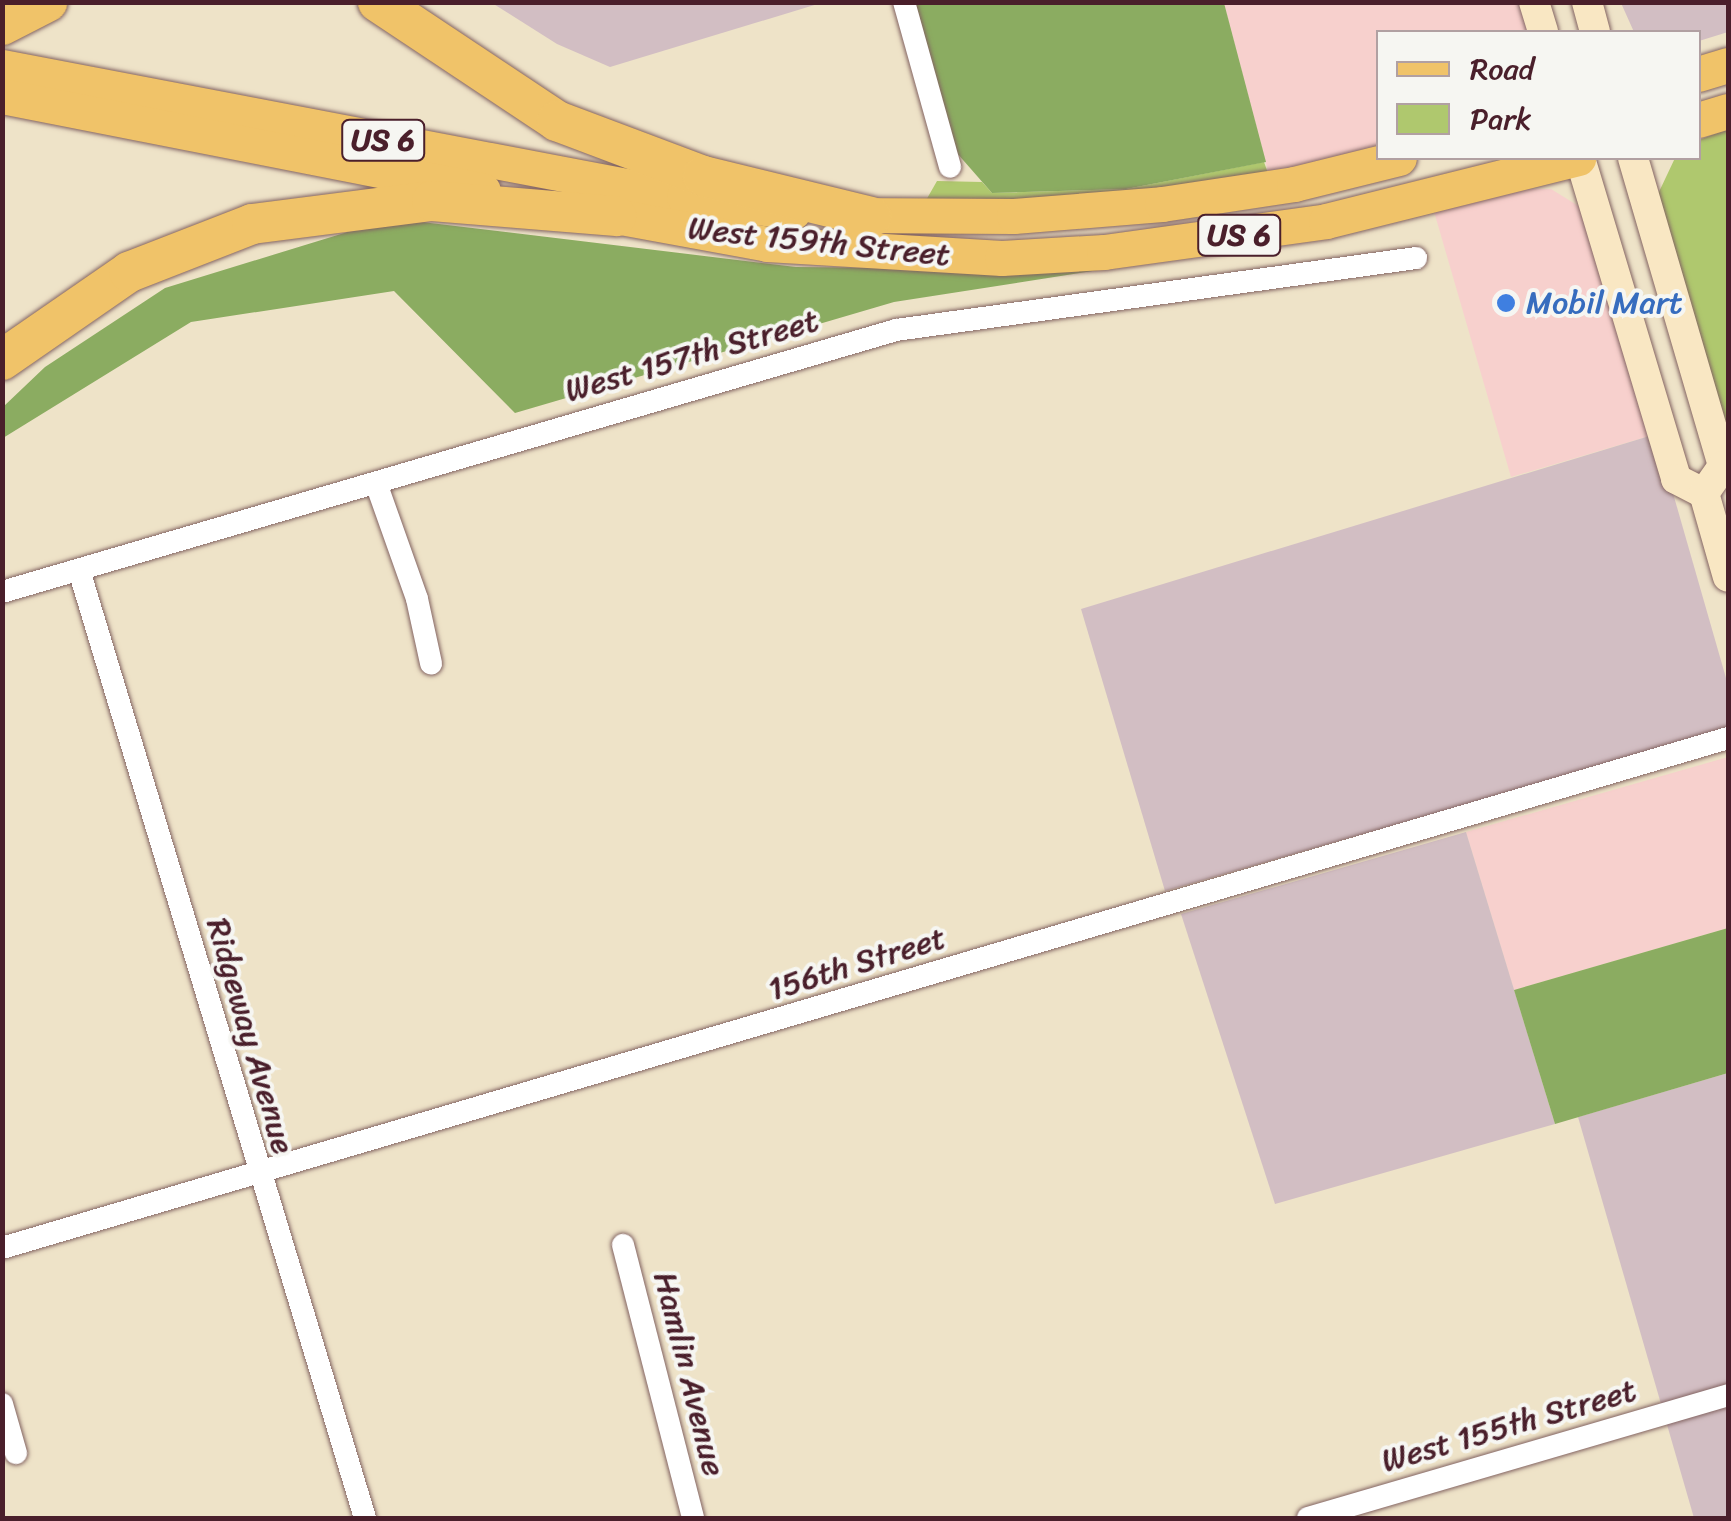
<!DOCTYPE html>
<style>
body{margin:0}
#map{position:relative;width:1731px;height:1521px;overflow:hidden;background:#eee3c8;font-family:Sriracha,sans-serif}
div>[style]{position:absolute}
[style*='--x']{left:calc(var(--x)*1px);top:calc(var(--y)*1px);width:calc(var(--w)*1px);rotate:calc(var(--a)*1deg)}
.built>*{inset:0;background:#f7d0cd}
.industrial>*{inset:0;background:#d2bec3}
.green>*{inset:0;background:#afc86e}
.forest>*{inset:0;background:#8bac61}
.roads{filter:drop-shadow(0 0 2px #836462) drop-shadow(0 0 2px #836462)}
.street>*{height:22px;margin:-11px;padding:0 11px;transform-origin:11px;border-radius:11px;background:#fff}
.secondary>*{height:30px;margin:-15px;padding:0 15px;transform-origin:15px;border-radius:15px;background:#f9e7c3}
.primary>*{height:35px;margin:-17.5px;padding:0 17.5px;transform-origin:17.5px;border-radius:17.5px;background:#f0c369}
.highway>*{height:40px;margin:-20px;padding:0 20px;transform-origin:20px;border-radius:20px;background:#f0c369}
.dots>*{width:28px;height:28px;translate:-50% -50%;box-sizing:border-box;border:5px solid #f6f6f2;border-radius:50%}
span{translate:-50% -50%;white-space:nowrap;text-align:center;line-height:1.15;-webkit-text-stroke:8px #f6f6f2;paint-order:stroke}
.shield-label span{padding:2px 8px;background:#f6f6f2;border:2px solid;border-radius:8px;-webkit-text-stroke-width:0}
.shield-label{font-size:30px;color:#4a1f2b;font-weight:700}
.street-label{font-size:32px;color:#4a1f2b}
.shop-label{font-size:32px;color:#366cbe}
.left{translate:0 -50%;text-align:left}
.frame{position:absolute;inset:0;border:5px solid #4a1f2b;pointer-events:none}
.legend{position:absolute;left:1376px;top:30px;width:325px;height:130px;box-sizing:border-box;background:#f6f6f2;border:2px solid #b1a0a2;margin:0;padding:12px 18px;list-style:none;font-size:30px;color:#4a1f2b}
.legend li{display:flex;align-items:center;gap:20px;height:50px}
.legend b{width:50px;border:2px solid #b1a0a2}
</style>
<div id="map">
<div class="built">
<i style="clip-path:polygon(1224px 3px,1529px 3px,1535px 32px,1378px 32px,1378px 155px,1271px 182px)"></i>
<i style="clip-path:polygon(1502px 189px,1551px 189px,1585px 210px,1656px 434px,1511px 477px,1433px 208px)"></i>
<i style="clip-path:polygon(1728px 757px,1728px 928px,1514px 990px,1466px 832px)"></i>
</div>
<div class="industrial">
<i style="clip-path:polygon(492px 3px,821px 3px,610px 67px,557px 44px)"></i>
<i style="clip-path:polygon(1621px 3px,1728px 3px,1728px 32px,1699px 41px,1698px 32px,1634px 32px)"></i>
<i style="clip-path:polygon(1656px 434px,1728px 685px,1728px 729px,1165px 891px,1081px 609px)"></i>
<i style="clip-path:polygon(1466px 832px,1555px 1124px,1275px 1204px,1181px 914px)"></i>
<i style="clip-path:polygon(1728px 1073px,1728px 1518px,1694px 1518px,1578px 1117px)"></i>
</div>
<div class="green">
<i style="clip-path:polygon(1728px 129px,1728px 455px,1658px 194px,1675px 158px,1698px 158px,1699px 140px)"></i>
<i style="clip-path:polygon(1264px 162px,1271px 182px,921px 209px,937px 181px,982px 182px,992px 193px,1126px 189px)"></i>
</div>
<div class="forest">
<i style="clip-path:polygon(926px 2px,1224px 3px,1266px 162px,1126px 189px,992px 193px,956px 152px,916px 5px)"></i>
<i style="clip-path:polygon(422px 222px,796px 267px,1099px 270px,894px 302px,515px 413px,394px 291px,191px 322px,3px 438px,3px 407px,45px 367px,165px 288px,354px 230px)"></i>
<i style="clip-path:polygon(1728px 928px,1728px 1073px,1555px 1124px,1514px 990px)"></i>
</div>
<div class="roads">
<div class="street">
<i style="--x:904;--y:2;--w:171;--a:74.4"></i>
<i style="--x:376;--y:483;--w:123;--a:70.5"></i>
<i style="--x:417;--y:599;--w:66;--a:77.7"></i>
<i style="--x:79;--y:570;--w:990;--a:73.21"></i>
<i style="--x:2;--y:592;--w:932;--a:-16.33"></i>
<i style="--x:896;--y:330;--w:525;--a:-7.88"></i>
<i style="--x:623;--y:1245;--w:282;--a:75.6"></i>
<i style="--x:2;--y:1248;--w:1800;--a:-16.46"></i>
<i style="--x:2;--y:1404;--w:51;--a:74.1"></i>
<i style="--x:1308;--y:1518;--w:438;--a:-16.3"></i>
</div>
<div class="secondary">
<i style="--x:1534;--y:2;--w:31;--a:73"></i>
<i style="--x:1587;--y:2;--w:31;--a:75"></i>
<i style="--x:1580;--y:158;--w:335;--a:73.3"></i>
<i style="--x:1676;--y:479;--w:31;--a:27"></i>
<i style="--x:1704;--y:493;--w:87;--a:74.1"></i>
<i style="--x:1633;--y:158;--w:321;--a:73.7"></i>
<i style="--x:1723;--y:466;--w:33;--a:125"></i>
</div>
<div class="primary">
<i style="--x:2;--y:67;--w:694;--a:10.79"></i>
<i style="--x:684;--y:197;--w:110;--a:7.8"></i>
<i style="--x:1698;--y:74;--w:31;--a:-17"></i>
<i style="--x:2;--y:96;--w:490;--a:11.1"></i>
<i style="--x:1698;--y:120;--w:31;--a:-17"></i>
<i style="--x:588;--y:211;--w:182;--a:10.4"></i>
<i style="--x:767;--y:244;--w:235;--a:3.4"></i>
<i style="--x:1002;--y:258;--w:102;--a:-3.4"></i>
<i style="--x:1104;--y:252;--w:224;--a:-7.9"></i>
<i style="--x:1326;--y:221;--w:260;--a:-14"></i>
<i style="--x:845;--y:215;--w:169;--a:0.3"></i>
<i style="--x:1014;--y:216;--w:148;--a:-4.6"></i>
<i style="--x:1162;--y:204;--w:134;--a:-8.6"></i>
<i style="--x:1294;--y:184;--w:108;--a:-13.9"></i>
</div>
<div class="highway">
<i style="--x:378;--y:2;--w:215;--a:33.6"></i>
<i style="--x:557;--y:121;--w:156;--a:20.6"></i>
<i style="--x:703;--y:176;--w:173;--a:13.7"></i>
<i style="--x:2;--y:25;--w:51;--a:-27.1"></i>
<i style="--x:2;--y:360;--w:155;--a:-34.7"></i>
<i style="--x:129;--y:272;--w:132;--a:-21.3"></i>
<i style="--x:252;--y:224;--w:181;--a:-7.3"></i>
<i style="--x:432;--y:201;--w:185;--a:4.7"></i>
</div>
</div>
<div class="dots">
<i style="left:1506px;top:303px;background:#3f7fe0"></i>
</div>
<div class="shield-label">
<span style="left:383px;top:140px">US 6</span>
<span style="left:1239px;top:235px">US 6</span>
</div>
<div class="street-label">
<span style="left:819px;top:242px;rotate:6deg">West 159th Street</span>
<span style="left:692px;top:356px;rotate:-16deg">West 157th Street</span>
<span style="left:857px;top:964px;rotate:-17deg">156th Street</span>
<span style="left:250px;top:1036px;rotate:74deg">Ridgeway Avenue</span>
<span style="left:689px;top:1374px;rotate:76deg">Hamlin Avenue</span>
<span style="left:1509px;top:1426px;rotate:-16deg">West 155th Street</span>
</div>
<div class="shop-label">
<span class="left" style="left:1526px;top:303px">Mobil Mart</span>
</div>
<div class="frame"></div>
<ul class="legend">
<li><b style="height:12px;background:#f0c369"></b>Road</li>
<li><b style="height:28px;background:#afc86e"></b>Park</li>
</ul>
</div>
